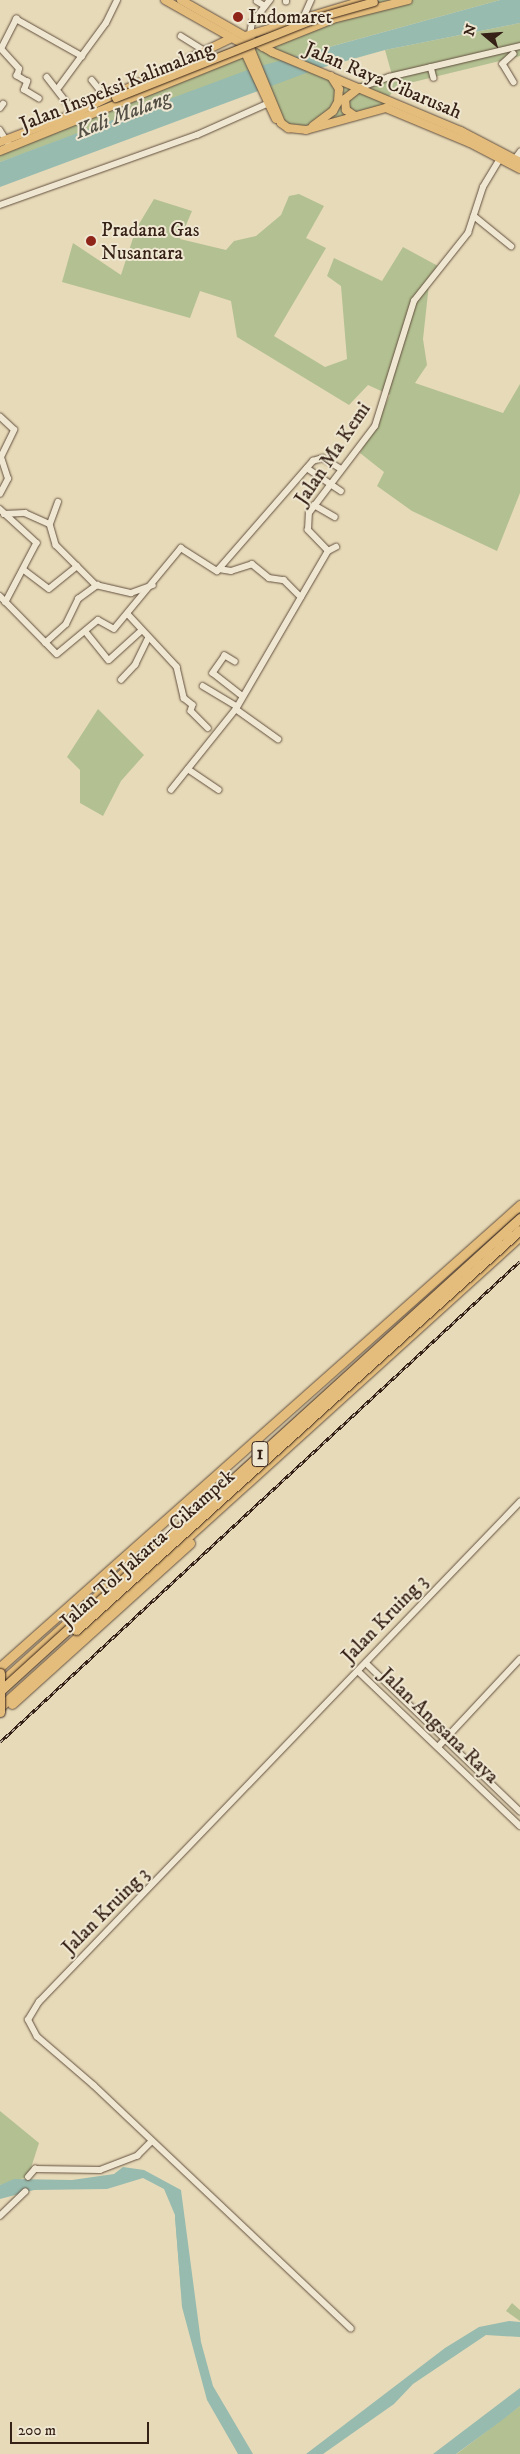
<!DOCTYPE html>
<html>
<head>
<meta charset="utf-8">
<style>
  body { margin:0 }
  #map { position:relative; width:520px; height:2454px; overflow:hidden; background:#e7dab8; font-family:"IM FELL DW Pica",serif }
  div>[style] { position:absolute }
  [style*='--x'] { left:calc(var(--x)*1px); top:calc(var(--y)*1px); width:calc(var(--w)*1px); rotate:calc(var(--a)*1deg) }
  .green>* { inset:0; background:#b3c091 }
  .water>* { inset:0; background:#97bbaf }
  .river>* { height:9px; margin:-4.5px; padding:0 4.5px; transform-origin:4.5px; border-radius:4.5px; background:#97bbaf }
  .roads { filter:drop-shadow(0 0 1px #624f3f) drop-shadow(0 0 1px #624f3f) }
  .minor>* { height:5.5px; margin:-2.75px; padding:0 2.75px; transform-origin:2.75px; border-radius:2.75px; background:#efe7d1 }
  .major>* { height:8px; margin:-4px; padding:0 4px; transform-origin:4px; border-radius:4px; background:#e4bd7c }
  .highway>* { height:9px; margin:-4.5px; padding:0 4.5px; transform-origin:4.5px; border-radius:4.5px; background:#e4bd7c }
  .rail>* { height:3px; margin-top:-1.5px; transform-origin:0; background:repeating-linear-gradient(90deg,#efe7d1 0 4px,#362117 0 8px); box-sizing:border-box; border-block:1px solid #362117 }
  .bridges { filter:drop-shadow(0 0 1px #362117) drop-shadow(0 0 1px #362117) }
  .major-bridge>* { height:8px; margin:-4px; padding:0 4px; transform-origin:4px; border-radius:4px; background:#e4bd7c }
  .highway-bridge>* { height:9px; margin:-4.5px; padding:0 4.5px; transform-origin:4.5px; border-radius:4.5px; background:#e4bd7c }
  .dots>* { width:14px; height:14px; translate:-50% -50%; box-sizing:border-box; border:2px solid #efe7d1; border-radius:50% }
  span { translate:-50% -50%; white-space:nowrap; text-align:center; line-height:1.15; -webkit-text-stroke:4px #efe7d1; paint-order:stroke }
  .shield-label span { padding:1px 4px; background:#efe7d1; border:1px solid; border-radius:4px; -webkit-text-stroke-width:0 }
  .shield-label { font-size:19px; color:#362117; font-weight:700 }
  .poi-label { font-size:20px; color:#362117 }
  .left { translate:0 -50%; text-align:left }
  .street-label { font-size:20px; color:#362117 }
  .water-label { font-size:21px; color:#534f45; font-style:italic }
  .north { position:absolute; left:460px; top:10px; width:50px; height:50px; -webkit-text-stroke:4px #efe7d1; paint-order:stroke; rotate:288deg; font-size:14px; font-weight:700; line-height:20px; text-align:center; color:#362117 }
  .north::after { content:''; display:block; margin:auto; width:18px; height:22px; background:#362117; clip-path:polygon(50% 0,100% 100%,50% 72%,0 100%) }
  .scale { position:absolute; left:10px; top:2422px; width:139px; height:22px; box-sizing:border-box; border:2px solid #362117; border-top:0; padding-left:6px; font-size:15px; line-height:18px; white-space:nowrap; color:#362117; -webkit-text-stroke:4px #efe7d1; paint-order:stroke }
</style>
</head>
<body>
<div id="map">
  <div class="green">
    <div style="clip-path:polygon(380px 0,500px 0,289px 58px,352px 85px,392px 75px,385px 50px,520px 23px,520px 56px,397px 86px,380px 108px,313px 128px,288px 128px,253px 69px,0 162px,0 151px,308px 28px,390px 4px,376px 2px)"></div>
    <div style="clip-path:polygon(299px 194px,324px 206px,306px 238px,326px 248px,274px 336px,325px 367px,347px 359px,341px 286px,327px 276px,334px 258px,382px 281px,403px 247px,438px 266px,430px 275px,423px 339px,427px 365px,415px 383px,503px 413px,520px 384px,520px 493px,497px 551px,412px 511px,377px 486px,384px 472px,360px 453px,390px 395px,368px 385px,349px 405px,237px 337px,231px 301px,200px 291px,190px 318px,62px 282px,73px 243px,121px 275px,136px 229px,154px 199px,192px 211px,180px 239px,226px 250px,234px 241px,256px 236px,281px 215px,289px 196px)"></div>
    <div style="clip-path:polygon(98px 709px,144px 755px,121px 781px,103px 816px,80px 803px,80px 770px,67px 757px)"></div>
    <div style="clip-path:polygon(0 2111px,39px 2143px,28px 2177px,0 2185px)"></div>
    <div style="clip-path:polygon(512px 2303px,520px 2310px,520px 2321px,506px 2311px)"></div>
    <div style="clip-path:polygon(520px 2406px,520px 2454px,456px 2454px,458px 2453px)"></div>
  </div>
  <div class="water">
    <div style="clip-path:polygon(500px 0,520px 0,520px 23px,385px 50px,317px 69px,0 187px,0 162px,21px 154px,253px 68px)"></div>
    <div style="clip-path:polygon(123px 2167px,144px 2170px,181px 2190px,201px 2342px,213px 2386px,253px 2454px,238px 2454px,207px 2400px,182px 2307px,175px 2215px,164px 2189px,143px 2178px,107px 2189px,34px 2190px,0 2199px,0 2185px,14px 2179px,72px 2180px,114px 2174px)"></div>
    <div style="clip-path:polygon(509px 2321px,520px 2322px,520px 2337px,486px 2335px,413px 2384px,394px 2404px,323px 2454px,306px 2454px,445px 2348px,479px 2327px)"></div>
    <div style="clip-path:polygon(520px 2388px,520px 2406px,501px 2421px,456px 2454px,433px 2454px)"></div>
  </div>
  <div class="river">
    <div style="--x:179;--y:2217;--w:71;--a:85.2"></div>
  </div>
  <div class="roads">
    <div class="minor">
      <div style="--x:257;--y:1;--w:9;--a:32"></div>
      <div style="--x:286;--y:2;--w:2;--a:-90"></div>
      <div style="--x:304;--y:16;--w:17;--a:-66"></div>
      <div style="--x:250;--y:34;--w:11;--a:-80"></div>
      <div style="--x:252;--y:23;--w:29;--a:-52"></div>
      <div style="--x:181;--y:36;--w:26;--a:32"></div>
      <div style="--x:514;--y:54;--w:15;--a:138"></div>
      <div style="--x:503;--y:64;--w:21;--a:59"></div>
      <div style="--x:431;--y:67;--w:11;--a:75"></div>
      <div style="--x:47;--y:77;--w:51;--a:52.2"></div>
      <div style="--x:92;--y:80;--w:22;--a:51"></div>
      <div style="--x:59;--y:87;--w:79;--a:-53.7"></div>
      <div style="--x:106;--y:23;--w:25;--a:-64"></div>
      <div style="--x:359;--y:88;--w:32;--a:-20"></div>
      <div style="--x:389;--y:77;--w:135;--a:-13.3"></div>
      <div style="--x:39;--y:99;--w:17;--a:-149"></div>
      <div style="--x:24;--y:90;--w:9;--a:-69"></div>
      <div style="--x:27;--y:82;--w:12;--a:-149"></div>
      <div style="--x:17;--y:76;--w:7;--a:-74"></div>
      <div style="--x:19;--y:69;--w:27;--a:-132"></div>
      <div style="--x:1;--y:49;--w:34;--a:-63"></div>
      <div style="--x:16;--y:19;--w:76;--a:29.3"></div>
      <div style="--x:0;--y:108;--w:5;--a:-53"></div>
      <div style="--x:0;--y:130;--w:15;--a:58"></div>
      <div style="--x:515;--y:159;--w:9;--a:-54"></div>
      <div style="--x:0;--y:205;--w:209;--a:-19.6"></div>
      <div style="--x:197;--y:135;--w:77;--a:-23.9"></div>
      <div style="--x:474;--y:216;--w:48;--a:39"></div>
      <div style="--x:307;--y:468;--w:41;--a:34.1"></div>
      <div style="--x:0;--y:494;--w:17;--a:-62"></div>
      <div style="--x:8;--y:479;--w:23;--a:-108"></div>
      <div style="--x:1;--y:457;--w:30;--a:-64"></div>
      <div style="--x:14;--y:430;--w:19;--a:-137"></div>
      <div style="--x:314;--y:505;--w:24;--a:30"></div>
      <div style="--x:0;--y:509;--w:50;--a:42.6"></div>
      <div style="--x:37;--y:543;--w:67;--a:117.7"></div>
      <div style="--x:4;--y:514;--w:21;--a:-3"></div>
      <div style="--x:25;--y:513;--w:27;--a:24"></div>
      <div style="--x:50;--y:524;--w:23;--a:-70"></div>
      <div style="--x:50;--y:524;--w:22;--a:74"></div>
      <div style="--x:56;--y:545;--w:57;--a:45"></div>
      <div style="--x:96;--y:585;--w:36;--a:13"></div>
      <div style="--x:131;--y:593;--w:23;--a:-20"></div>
      <div style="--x:328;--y:551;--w:29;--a:-134"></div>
      <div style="--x:308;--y:530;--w:17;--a:-87"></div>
      <div style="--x:309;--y:513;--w:109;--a:-52.8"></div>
      <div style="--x:375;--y:426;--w:131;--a:-72.7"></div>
      <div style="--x:414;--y:301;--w:87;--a:-51.5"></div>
      <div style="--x:468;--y:233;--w:48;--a:-71.9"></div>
      <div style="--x:483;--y:187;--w:35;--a:-59"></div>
      <div style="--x:219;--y:569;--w:12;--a:9"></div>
      <div style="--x:231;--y:571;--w:22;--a:-18"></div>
      <div style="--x:252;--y:564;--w:22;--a:39"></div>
      <div style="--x:269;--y:578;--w:15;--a:8"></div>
      <div style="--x:284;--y:580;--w:24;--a:45"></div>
      <div style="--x:24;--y:570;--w:31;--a:37"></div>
      <div style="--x:49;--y:589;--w:36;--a:-39"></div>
      <div style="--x:0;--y:596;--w:81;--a:45.5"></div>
      <div style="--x:57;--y:654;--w:53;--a:-39.7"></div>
      <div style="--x:98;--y:620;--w:18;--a:29"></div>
      <div style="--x:114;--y:629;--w:105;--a:-50.4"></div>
      <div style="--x:181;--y:548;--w:43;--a:32.6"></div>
      <div style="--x:217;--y:571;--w:146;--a:-48.9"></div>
      <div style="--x:313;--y:461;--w:10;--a:-17"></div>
      <div style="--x:323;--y:458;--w:21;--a:31"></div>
      <div style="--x:128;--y:614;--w:72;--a:47.2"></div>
      <div style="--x:177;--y:667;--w:32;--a:77"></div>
      <div style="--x:184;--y:698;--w:11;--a:38"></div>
      <div style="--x:193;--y:705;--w:6;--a:108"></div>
      <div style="--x:191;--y:711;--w:24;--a:45"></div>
      <div style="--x:86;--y:632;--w:36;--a:51"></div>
      <div style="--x:109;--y:660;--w:43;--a:-42.2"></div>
      <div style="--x:45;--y:643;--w:28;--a:-42"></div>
      <div style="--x:66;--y:624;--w:28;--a:-64"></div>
      <div style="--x:78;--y:599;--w:24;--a:-36"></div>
      <div style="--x:235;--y:662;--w:12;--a:-149"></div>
      <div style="--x:225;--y:656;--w:21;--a:125"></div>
      <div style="--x:213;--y:673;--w:36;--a:38"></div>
      <div style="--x:121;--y:680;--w:21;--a:-47"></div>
      <div style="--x:135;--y:665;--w:30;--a:-64"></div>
      <div style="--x:203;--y:686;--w:37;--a:31"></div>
      <div style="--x:236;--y:709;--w:52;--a:35.5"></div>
      <div style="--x:188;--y:769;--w:37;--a:34"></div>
      <div style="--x:171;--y:790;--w:104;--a:-51.3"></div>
      <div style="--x:236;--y:709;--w:183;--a:-59.8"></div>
      <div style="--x:328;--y:551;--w:9;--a:-27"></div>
      <div style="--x:366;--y:1663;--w:214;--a:43.9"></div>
      <div style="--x:358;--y:1671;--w:224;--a:43.7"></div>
      <div style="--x:438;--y:1747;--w:120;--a:-47"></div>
      <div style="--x:28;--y:2177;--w:11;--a:-49"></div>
      <div style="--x:35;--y:2169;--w:65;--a:0.9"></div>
      <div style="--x:100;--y:2170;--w:40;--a:-21"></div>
      <div style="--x:137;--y:2156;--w:21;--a:-45"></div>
      <div style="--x:0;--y:2216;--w:35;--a:-44"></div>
      <div style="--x:351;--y:2329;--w:354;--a:-136.6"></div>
      <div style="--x:94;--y:2086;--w:75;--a:-139.3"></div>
      <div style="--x:37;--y:2037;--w:19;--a:-118"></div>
      <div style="--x:28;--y:2020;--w:21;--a:-59"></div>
      <div style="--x:39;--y:2002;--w:694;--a:-46.11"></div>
    </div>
    <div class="major">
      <div style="--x:165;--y:0;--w:98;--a:29.5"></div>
      <div style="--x:250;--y:48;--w:81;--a:67.5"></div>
      <div style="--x:281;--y:123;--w:9;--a:36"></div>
      <div style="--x:288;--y:128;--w:18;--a:6"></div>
      <div style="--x:306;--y:130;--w:83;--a:-15.4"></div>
      <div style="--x:386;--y:108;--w:91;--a:22.6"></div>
      <div style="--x:470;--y:143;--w:56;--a:27.5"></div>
      <div style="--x:181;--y:0;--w:105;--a:29.7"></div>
      <div style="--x:272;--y:52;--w:205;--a:22.7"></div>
      <div style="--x:461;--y:131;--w:67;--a:27.7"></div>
      <div style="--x:245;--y:36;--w:125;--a:-16.7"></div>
      <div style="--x:263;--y:47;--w:79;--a:-21.7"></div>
      <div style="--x:336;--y:18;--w:74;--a:-14"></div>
      <div style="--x:243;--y:48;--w:78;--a:65.1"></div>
      <div style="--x:355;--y:116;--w:11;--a:-146"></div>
      <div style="--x:346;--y:110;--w:11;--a:-95"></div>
      <div style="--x:345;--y:99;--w:18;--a:-38"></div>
      <div style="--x:313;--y:126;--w:25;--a:-37"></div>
      <div style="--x:333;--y:111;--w:10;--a:-61"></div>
      <div style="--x:338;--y:102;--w:13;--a:-86"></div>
      <div style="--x:339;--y:89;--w:15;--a:-122"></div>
      <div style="--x:0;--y:142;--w:81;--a:-20.9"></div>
      <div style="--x:76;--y:113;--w:173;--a:-25.7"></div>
      <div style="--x:0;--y:151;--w:265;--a:-21.9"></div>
    </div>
    <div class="highway">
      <div style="--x:0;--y:1667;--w:696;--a:-41.62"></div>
      <div style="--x:0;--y:1683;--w:207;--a:-41.9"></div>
      <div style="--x:12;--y:1704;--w:240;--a:-42.1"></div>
      <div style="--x:0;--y:1707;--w:702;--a:-42.17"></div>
    </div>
  </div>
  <div class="rail">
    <div style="--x:0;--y:1742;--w:708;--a:-42.77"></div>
  </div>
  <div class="bridges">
    <div class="major-bridge">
      <div style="--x:116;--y:98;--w:217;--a:-21.6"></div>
      <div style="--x:318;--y:18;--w:58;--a:-15.9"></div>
    </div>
    <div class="highway-bridge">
      <div style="--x:76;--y:1630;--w:598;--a:-42.02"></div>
      <div style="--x:0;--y:1673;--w:39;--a:90"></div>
      <div style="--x:0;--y:1691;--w:703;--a:-42.29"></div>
    </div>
  </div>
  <div class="dots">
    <div style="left:238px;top:17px;background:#8f2418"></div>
    <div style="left:91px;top:241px;background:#8f2418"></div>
  </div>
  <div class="shield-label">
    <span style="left:260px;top:1454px">1</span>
  </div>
  <div class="poi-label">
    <span class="left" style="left:248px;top:17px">Indomaret</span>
    <span class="left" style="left:101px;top:242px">Pradana Gas<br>Nusantara</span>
  </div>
  <div class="street-label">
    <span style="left:383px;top:81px;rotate:23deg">Jalan Raya Cibarusah</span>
    <span style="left:117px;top:87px;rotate:-22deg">Jalan Inspeksi Kalimalang</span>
    <span style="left:333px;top:454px;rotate:-56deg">Jalan Ma Kemi</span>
    <span style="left:148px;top:1549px;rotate:-42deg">Jalan Tol Jakarta–Cikampek</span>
    <span style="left:385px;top:1619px;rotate:-46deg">Jalan Kruing 3</span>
    <span style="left:439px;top:1726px;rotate:44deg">Jalan Angsana Raya</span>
    <span style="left:106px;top:1911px;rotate:-45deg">Jalan Kruing 3</span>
  </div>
  <div class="water-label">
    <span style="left:123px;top:115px;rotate:-21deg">Kali Malang</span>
  </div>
  <div class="north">N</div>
  <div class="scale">200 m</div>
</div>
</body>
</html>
